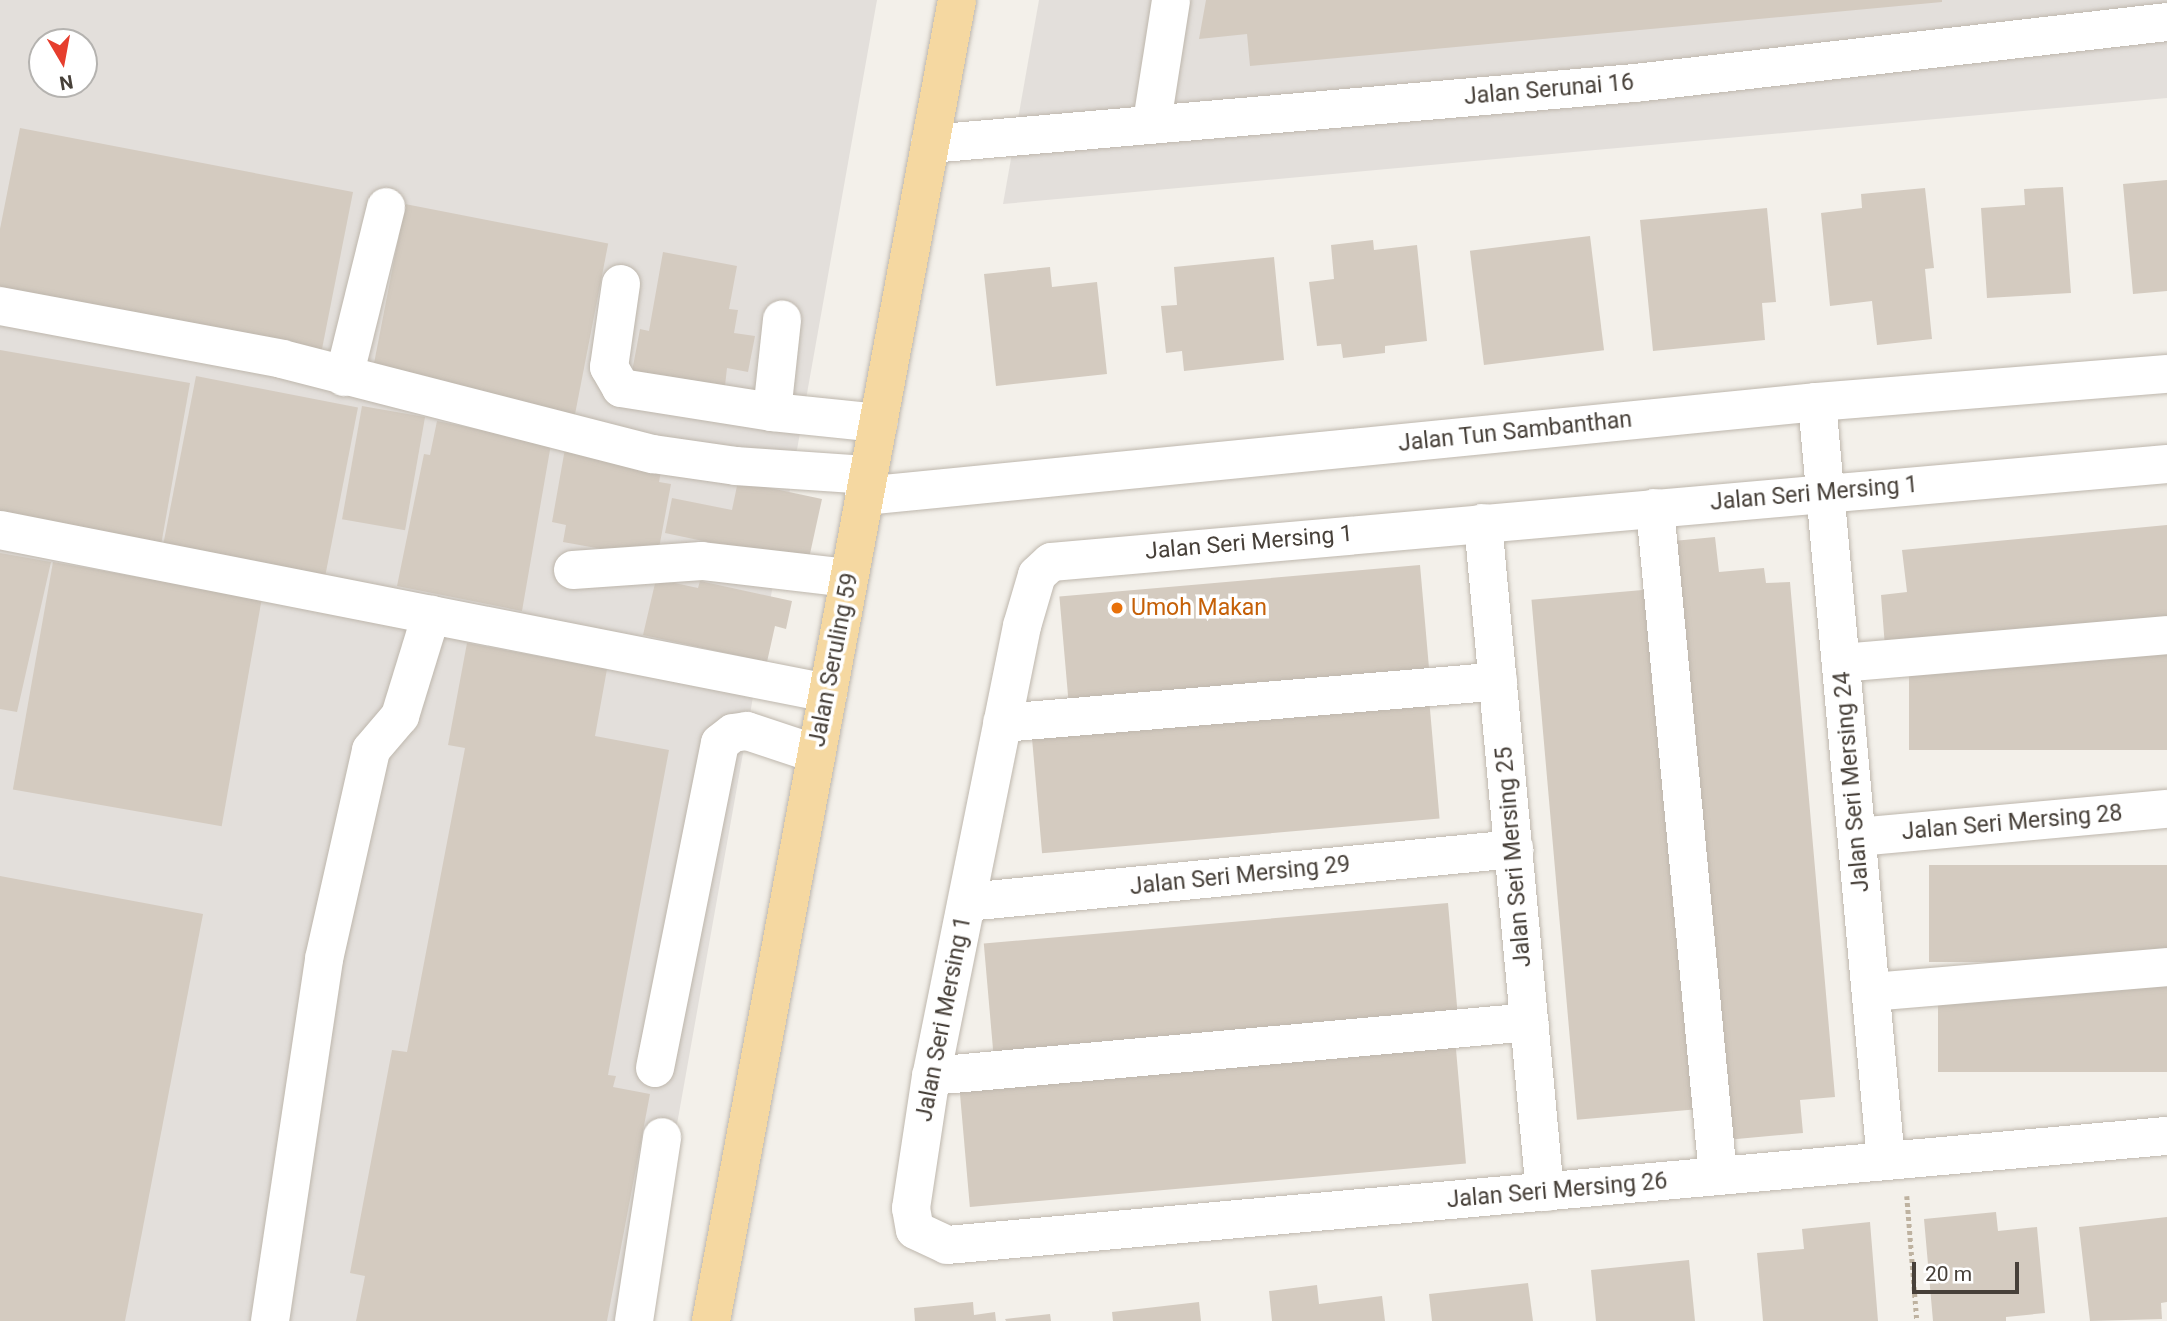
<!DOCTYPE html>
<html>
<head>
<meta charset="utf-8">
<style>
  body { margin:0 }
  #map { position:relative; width:2167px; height:1321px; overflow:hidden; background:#f3f0ea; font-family:Roboto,sans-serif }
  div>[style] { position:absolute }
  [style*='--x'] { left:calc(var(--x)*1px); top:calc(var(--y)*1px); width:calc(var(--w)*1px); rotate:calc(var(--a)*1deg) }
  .industrial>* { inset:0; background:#e3dfdb }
  .building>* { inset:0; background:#d4cbc0; transform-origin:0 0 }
  .path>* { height:4.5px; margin-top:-2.25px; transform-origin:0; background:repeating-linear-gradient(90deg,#beb2a0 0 3.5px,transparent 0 7px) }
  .roads { filter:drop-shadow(0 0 2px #beb7ad) drop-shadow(0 0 2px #beb7ad) }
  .minor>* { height:38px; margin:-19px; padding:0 19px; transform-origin:19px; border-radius:19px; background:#fff }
  .major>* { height:38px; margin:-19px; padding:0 19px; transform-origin:19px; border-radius:19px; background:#f5d8a1 }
  .dots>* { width:19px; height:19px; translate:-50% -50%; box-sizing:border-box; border:4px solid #fff; border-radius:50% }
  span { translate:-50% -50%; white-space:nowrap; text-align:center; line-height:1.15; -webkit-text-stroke:7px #fff; paint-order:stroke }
  .street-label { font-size:23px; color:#474039 }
  .food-label { font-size:23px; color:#c56008 }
  .left { translate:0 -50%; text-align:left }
  .north { position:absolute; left:28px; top:28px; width:70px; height:70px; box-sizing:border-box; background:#fff; border:2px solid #b5b3b0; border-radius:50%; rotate:170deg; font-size:19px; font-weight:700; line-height:28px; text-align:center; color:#474039 }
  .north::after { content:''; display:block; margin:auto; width:24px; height:32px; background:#e63e2e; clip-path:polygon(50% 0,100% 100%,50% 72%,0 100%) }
  .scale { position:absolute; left:1912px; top:1262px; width:107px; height:32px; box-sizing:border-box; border:4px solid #474039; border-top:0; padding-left:9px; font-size:21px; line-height:24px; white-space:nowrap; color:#474039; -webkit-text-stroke:5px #fff; paint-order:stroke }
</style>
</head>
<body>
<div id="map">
  <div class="industrial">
    <div style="clip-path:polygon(evenodd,0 0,877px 0,642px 1321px,0 1321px,0 0,42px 42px,84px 42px,84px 84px,42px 84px,42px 42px)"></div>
    <div style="clip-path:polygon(1039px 0,2167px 0,2167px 98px,1003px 204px)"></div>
  </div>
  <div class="building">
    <div style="clip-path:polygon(1206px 0,1942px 0,1942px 2px,1250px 66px,1247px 34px,1199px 39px)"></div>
    <div style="clip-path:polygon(20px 128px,353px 192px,321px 354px,0 293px,0 229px)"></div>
    <div style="clip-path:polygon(2167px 180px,2167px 291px,2133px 294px,2123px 184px)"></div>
    <div style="clip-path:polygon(2063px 187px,2071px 293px,1987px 298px,1981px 208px,2025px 205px,2024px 189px)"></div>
    <div style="clip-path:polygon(1925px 188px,1934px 268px,1925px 269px,1932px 339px,1877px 345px,1872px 301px,1830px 306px,1821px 213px,1862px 208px,1861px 194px)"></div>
    <div style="left:405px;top:204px;width:207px;height:176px;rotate:11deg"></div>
    <div style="clip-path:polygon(1767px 208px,1776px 302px,1762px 303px,1765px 340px,1653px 351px,1640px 220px)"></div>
    <div style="left:1590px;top:236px;width:115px;height:121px;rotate:83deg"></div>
    <div style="clip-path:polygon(1373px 240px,1374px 250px,1417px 245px,1427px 341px,1385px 346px,1385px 353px,1343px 358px,1341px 344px,1317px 346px,1309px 282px,1334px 279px,1331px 245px)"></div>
    <div style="clip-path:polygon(663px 252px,737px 266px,729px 309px,738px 310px,734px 333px,755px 336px,748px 372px,727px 368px,725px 386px,662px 375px,660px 382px,631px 377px,640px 329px,649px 331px)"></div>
    <div style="clip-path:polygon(1274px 257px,1284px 360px,1184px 371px,1182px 351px,1166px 353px,1161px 306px,1177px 305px,1174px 267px)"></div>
    <div style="clip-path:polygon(1050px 267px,1052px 287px,1097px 282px,1107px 374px,996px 386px,984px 274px)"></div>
    <div style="clip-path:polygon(0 350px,190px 383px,161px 545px,0 516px)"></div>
    <div style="left:196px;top:376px;width:165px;height:174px;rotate:11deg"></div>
    <div style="left:362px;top:406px;width:64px;height:115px;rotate:10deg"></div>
    <div style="clip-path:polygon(437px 421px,551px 444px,522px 611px,397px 586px,424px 454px,430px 455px)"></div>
    <div style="clip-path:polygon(566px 443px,663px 460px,659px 482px,671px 484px,657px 559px,563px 542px,566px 525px,552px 522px)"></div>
    <div style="clip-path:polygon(738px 481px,822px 499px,808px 563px,665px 533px,672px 498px,732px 510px)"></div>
    <div style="clip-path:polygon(2167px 525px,2167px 620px,1885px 647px,1881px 595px,1907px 592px,1902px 550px)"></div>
    <div style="clip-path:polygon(1715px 537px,1719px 572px,1764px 568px,1766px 583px,1790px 582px,1835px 1097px,1800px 1100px,1803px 1133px,1715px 1141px,1663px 542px)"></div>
    <div style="clip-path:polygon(0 553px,51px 562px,17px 712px,0 709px)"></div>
    <div style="left:53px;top:562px;width:212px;height:231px;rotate:10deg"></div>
    <div style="left:1420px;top:565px;width:109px;height:362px;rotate:85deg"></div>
    <div style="clip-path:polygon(656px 579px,698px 588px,700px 581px,792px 601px,786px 629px,775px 626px,767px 662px,643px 635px)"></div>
    <div style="left:1654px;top:589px;width:522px;height:123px;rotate:85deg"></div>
    <div style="clip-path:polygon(467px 643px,607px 669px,595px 736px,669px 750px,608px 1075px,616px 1076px,613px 1087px,650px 1094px,607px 1321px,356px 1321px,365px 1276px,350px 1273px,392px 1050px,407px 1052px,465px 748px,448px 745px)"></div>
    <div style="left:2167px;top:650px;width:100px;height:258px;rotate:90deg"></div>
    <div style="left:1429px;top:698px;width:121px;height:399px;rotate:85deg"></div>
    <div style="left:2167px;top:865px;width:97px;height:238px;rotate:90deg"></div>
    <div style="clip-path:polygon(0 876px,203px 914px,125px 1321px,0 1321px)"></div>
    <div style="left:1448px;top:903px;width:122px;height:466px;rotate:85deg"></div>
    <div style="left:2167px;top:974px;width:98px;height:229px;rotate:90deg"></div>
    <div style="left:1455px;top:1038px;width:126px;height:498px;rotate:85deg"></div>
    <div style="clip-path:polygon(1996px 1212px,1998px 1231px,2037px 1227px,2045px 1313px,2006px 1317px,2006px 1321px,1933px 1321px,1924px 1219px)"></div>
    <div style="clip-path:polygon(2167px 1217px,2167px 1302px,2161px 1303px,2162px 1319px,2090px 1321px,2079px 1227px)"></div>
    <div style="clip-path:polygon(1870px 1222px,1878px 1321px,1763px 1321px,1757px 1253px,1804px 1249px,1802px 1229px)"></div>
    <div style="clip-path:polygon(1689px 1260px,1695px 1321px,1596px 1321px,1591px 1270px)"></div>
    <div style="clip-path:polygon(1528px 1283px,1533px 1321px,1432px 1321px,1429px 1294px)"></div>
    <div style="clip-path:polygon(1317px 1285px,1319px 1304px,1382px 1296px,1385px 1321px,1272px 1321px,1269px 1291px)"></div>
    <div style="clip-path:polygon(973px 1302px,974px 1315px,995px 1312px,996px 1321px,915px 1321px,914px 1308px)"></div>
    <div style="clip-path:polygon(1199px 1302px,1201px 1321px,1113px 1321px,1112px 1312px)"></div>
    <div style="clip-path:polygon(1050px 1314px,1051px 1321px,1006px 1321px,1005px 1319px)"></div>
  </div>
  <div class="path">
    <div style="--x:1907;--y:1196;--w:125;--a:85.4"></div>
  </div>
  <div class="roads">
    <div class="minor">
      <div style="--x:1152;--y:122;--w:123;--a:-81.1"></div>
      <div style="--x:930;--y:144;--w:708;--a:-4.95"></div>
      <div style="--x:1635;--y:83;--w:535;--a:-6.54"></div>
      <div style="--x:621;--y:284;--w:84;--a:98.2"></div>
      <div style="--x:609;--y:367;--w:24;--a:60"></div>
      <div style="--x:621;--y:388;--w:153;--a:9"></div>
      <div style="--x:772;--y:412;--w:107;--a:5.9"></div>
      <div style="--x:0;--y:306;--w:287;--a:10.6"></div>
      <div style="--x:282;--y:359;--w:383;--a:14.4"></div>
      <div style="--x:653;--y:454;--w:84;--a:8.2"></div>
      <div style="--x:736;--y:466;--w:133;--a:3.9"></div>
      <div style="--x:344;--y:377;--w:175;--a:-76.1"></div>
      <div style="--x:1817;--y:402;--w:762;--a:84.81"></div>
      <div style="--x:772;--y:412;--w:93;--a:-83.8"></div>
      <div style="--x:2167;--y:464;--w:1120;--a:174.98"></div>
      <div style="--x:1051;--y:562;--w:19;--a:137"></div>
      <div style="--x:1037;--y:575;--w:53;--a:106.4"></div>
      <div style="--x:1022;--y:626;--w:459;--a:101.4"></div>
      <div style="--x:931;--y:1076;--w:134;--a:98.6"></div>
      <div style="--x:911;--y:1208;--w:22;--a:80"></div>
      <div style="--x:915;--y:1230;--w:35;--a:25"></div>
      <div style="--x:947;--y:1245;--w:1225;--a:-5.11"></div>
      <div style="--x:864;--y:496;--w:958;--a:-5.63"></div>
      <div style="--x:1817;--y:402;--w:351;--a:-4.6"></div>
      <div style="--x:1655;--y:508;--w:671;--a:84.61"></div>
      <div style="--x:1483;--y:523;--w:672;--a:84.71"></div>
      <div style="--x:0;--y:530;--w:844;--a:11.14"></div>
      <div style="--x:573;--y:570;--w:129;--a:-4"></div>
      <div style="--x:702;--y:561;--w:148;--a:6.6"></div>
      <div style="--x:1841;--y:663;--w:327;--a:-4.9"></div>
      <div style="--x:1002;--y:723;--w:498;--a:-4.8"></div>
      <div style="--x:1857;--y:837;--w:311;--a:-5.2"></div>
      <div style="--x:967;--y:902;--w:550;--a:-5.53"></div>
      <div style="--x:1871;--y:992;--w:297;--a:-4.8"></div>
      <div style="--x:655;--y:1068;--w:331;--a:-78.7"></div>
      <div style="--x:720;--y:743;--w:16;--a:-38"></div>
      <div style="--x:733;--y:733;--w:14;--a:-8"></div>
      <div style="--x:747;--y:731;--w:73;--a:18.4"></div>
      <div style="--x:931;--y:1076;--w:601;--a:-5.15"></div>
      <div style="--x:270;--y:1321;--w:366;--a:-81.5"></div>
      <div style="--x:324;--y:959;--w:214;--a:-77.3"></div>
      <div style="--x:371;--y:750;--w:45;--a:-49.5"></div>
      <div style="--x:400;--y:716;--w:106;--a:-72.9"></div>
      <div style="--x:634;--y:1321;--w:186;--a:-81.3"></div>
    </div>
    <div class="major">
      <div style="--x:711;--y:1321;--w:1344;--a:-79.45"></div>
    </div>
  </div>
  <div class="dots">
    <div style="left:1117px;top:608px;background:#e8710a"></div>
  </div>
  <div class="street-label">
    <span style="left:1549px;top:90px;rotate:-5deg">Jalan Serunai 16</span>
    <span style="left:1515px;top:432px;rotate:-6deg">Jalan Tun Sambanthan</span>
    <span style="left:1814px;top:494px;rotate:-5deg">Jalan Seri Mersing 1</span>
    <span style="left:1249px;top:543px;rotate:-5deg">Jalan Seri Mersing 1</span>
    <span style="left:834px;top:660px;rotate:-79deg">Jalan Seruling 59</span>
    <span style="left:1852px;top:782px;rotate:-95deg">Jalan Seri Mersing 24</span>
    <span style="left:2012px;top:823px;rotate:-5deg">Jalan Seri Mersing 28</span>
    <span style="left:1514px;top:857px;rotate:-95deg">Jalan Seri Mersing 25</span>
    <span style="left:1240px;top:876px;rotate:-6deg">Jalan Seri Mersing 29</span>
    <span style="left:944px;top:1019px;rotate:-79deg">Jalan Seri Mersing 1</span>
    <span style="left:1557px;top:1191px;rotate:-5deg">Jalan Seri Mersing 26</span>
  </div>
  <div class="food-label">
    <span class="left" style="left:1131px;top:608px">Umoh Makan</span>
  </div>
  <div class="north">N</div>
  <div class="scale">20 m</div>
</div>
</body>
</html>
